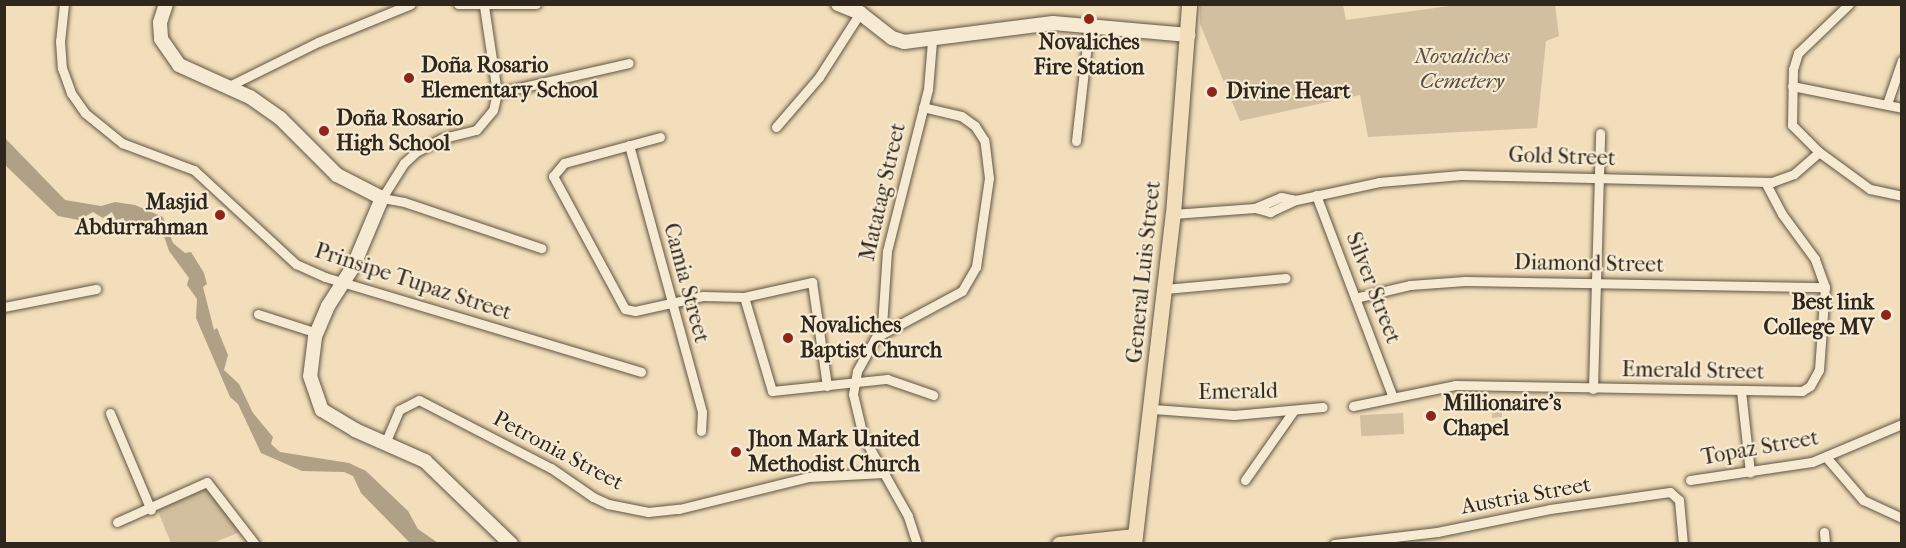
<!DOCTYPE html>
<html>
<head>
<meta charset="utf-8">
<style>
  body { margin:0 }
  #map { position:relative; width:1906px; height:548px; overflow:hidden; background:#f2deba; font-family:"IM FELL French Canon",serif }
  div>[style] { position:absolute }
  [style*='--x'] { left:calc(var(--x)*1px); top:calc(var(--y)*1px); width:calc(var(--w)*1px); rotate:calc(var(--a)*1deg) }
  .green>* { inset:0; background:#d1bf9f; transform-origin:0 0 }
  .water>* { inset:0; background:#b0a085 }
  .roads { filter:drop-shadow(0 0 2px #605544) drop-shadow(0 0 2px #605544) }
  .street>* { height:9px; margin:-4.5px; padding:0 4.5px; transform-origin:4.5px; border-radius:4.5px; background:#f7ead2 }
  .secondary>* { height:14px; margin:-7px; padding:0 7px; transform-origin:7px; border-radius:7px; background:#f7ead2 }
  .primary>* { height:15px; margin:-7.5px; padding:0 7.5px; transform-origin:7.5px; border-radius:7.5px; background:#f2deba }
  .dots>* { width:16px; height:16px; translate:-50% -50%; box-sizing:border-box; border:3px solid #f7ead2; border-radius:50% }
  span { translate:-50% -50%; white-space:nowrap; text-align:center; line-height:1.15; -webkit-text-stroke:4.5px #f7ead2; paint-order:stroke }
  .poi-label { font-size:22px; color:#2f271d; font-weight:700 }
  .left { translate:0 -50%; text-align:left }
  .right { translate:-100% -50%; text-align:right }
  .park-label { font-size:22px; color:#584d3e; font-style:italic }
  .street-label { font-size:22px; color:#2f271d }
  .frame { position:absolute; inset:0; border:6px solid #2f271d; pointer-events:none }
</style>
</head>
<body>
<div id="map">
  <div class="green">
    <div style="clip-path:polygon(1555px 4px,1559px 36px,1546px 41px,1537px 128px,1368px 137px,1360px 95px,1240px 121px,1200px 24px,1200px 5px,1343px 5px,1346px 20px,1457px 5px)"></div>
    <div style="clip-path:polygon(1493px 399px,1502px 399px,1502px 417px,1492px 418px)"></div>
    <div style="left:1403px;top:413px;width:21px;height:43px;rotate:87deg"></div>
    <div style="clip-path:polygon(206px 483px,240px 532px,213px 543px,171px 543px,157px 509px)"></div>
  </div>
  <div class="water">
    <div style="clip-path:polygon(5px 138px,65px 200px,101px 206px,115px 202px,135px 205px,163px 217px,173px 243px,185px 253px,191px 252px,204px 273px,207px 284px,203px 287px,214px 330px,217px 328px,228px 355px,224px 370px,239px 384px,253px 413px,273px 437px,271px 444px,280px 452px,349px 463px,366px 471px,408px 511px,418px 529px,438px 543px,410px 543px,361px 493px,353px 476px,344px 472px,302px 471px,261px 453px,238px 404px,230px 397px,196px 318px,197px 299px,187px 285px,189px 278px,169px 251px,162px 230px,143px 224px,135px 230px,124px 224px,124px 218px,116px 220px,112px 212px,103px 218px,93px 212px,79px 220px,58px 216px,5px 165px)"></div>
  </div>
  <div class="roads">
    <div class="street">
      <div style="--x:64;--y:4;--w:37;--a:96"></div>
      <div style="--x:60;--y:41;--w:27;--a:86"></div>
      <div style="--x:62;--y:68;--w:27;--a:70"></div>
      <div style="--x:71;--y:93;--w:24;--a:55"></div>
      <div style="--x:85;--y:113;--w:48;--a:39"></div>
      <div style="--x:122;--y:143;--w:77;--a:20.6"></div>
      <div style="--x:194;--y:170;--w:139;--a:42.7"></div>
      <div style="--x:296;--y:264;--w:32;--a:24"></div>
      <div style="--x:325;--y:277;--w:330;--a:16.7"></div>
      <div style="--x:458;--y:4;--w:78;--a:0"></div>
      <div style="--x:1849;--y:4;--w:71;--a:136.1"></div>
      <div style="--x:1798;--y:53;--w:17;--a:107"></div>
      <div style="--x:1793;--y:69;--w:56;--a:91"></div>
      <div style="--x:1792;--y:125;--w:38;--a:45"></div>
      <div style="--x:1819;--y:152;--w:63;--a:36"></div>
      <div style="--x:1870;--y:189;--w:33;--a:12"></div>
      <div style="--x:484;--y:6;--w:88;--a:81.5"></div>
      <div style="--x:497;--y:93;--w:17;--a:103"></div>
      <div style="--x:493;--y:110;--w:26;--a:130"></div>
      <div style="--x:476;--y:130;--w:36;--a:166"></div>
      <div style="--x:441;--y:139;--w:28;--a:153"></div>
      <div style="--x:416;--y:152;--w:16;--a:137"></div>
      <div style="--x:404;--y:163;--w:41;--a:122.2"></div>
      <div style="--x:382;--y:198;--w:22;--a:10"></div>
      <div style="--x:404;--y:202;--w:145;--a:18.6"></div>
      <div style="--x:231;--y:85;--w:97;--a:-26.3"></div>
      <div style="--x:318;--y:42;--w:100;--a:-22.2"></div>
      <div style="--x:1792;--y:86;--w:112;--a:11.3"></div>
      <div style="--x:497;--y:93;--w:135;--a:-12.8"></div>
      <div style="--x:1887;--y:104;--w:46;--a:-71.2"></div>
      <div style="--x:776;--y:127;--w:66;--a:-49.3"></div>
      <div style="--x:819;--y:77;--w:76;--a:-57.4"></div>
      <div style="--x:660;--y:137;--w:99;--a:164.8"></div>
      <div style="--x:564;--y:163;--w:17;--a:130"></div>
      <div style="--x:553;--y:176;--w:151;--a:61.6"></div>
      <div style="--x:625;--y:309;--w:10;--a:11"></div>
      <div style="--x:635;--y:311;--w:70;--a:-12.4"></div>
      <div style="--x:703;--y:296;--w:41;--a:1.4"></div>
      <div style="--x:744;--y:297;--w:70;--a:-12.4"></div>
      <div style="--x:812;--y:282;--w:105;--a:81.8"></div>
      <div style="--x:1076;--y:141;--w:115;--a:-83.5"></div>
      <div style="--x:629;--y:145;--w:277;--a:74.7"></div>
      <div style="--x:702;--y:412;--w:19;--a:93"></div>
      <div style="--x:1316;--y:195;--w:214;--a:69.2"></div>
      <div style="--x:1255;--y:208;--w:28;--a:-23"></div>
      <div style="--x:1281;--y:197;--w:15;--a:11"></div>
      <div style="--x:1173;--y:214;--w:82;--a:-4.2"></div>
      <div style="--x:1255;--y:208;--w:16;--a:15"></div>
      <div style="--x:1270;--y:212;--w:29;--a:-25"></div>
      <div style="--x:1296;--y:200;--w:85;--a:-12.2"></div>
      <div style="--x:1379;--y:182;--w:82;--a:-4.9"></div>
      <div style="--x:1461;--y:175;--w:311;--a:1.3"></div>
      <div style="--x:1772;--y:182;--w:23;--a:-20"></div>
      <div style="--x:1794;--y:174;--w:33;--a:-41"></div>
      <div style="--x:1165;--y:289;--w:121;--a:-5.2"></div>
      <div style="--x:744;--y:297;--w:98;--a:73.4"></div>
      <div style="--x:772;--y:391;--w:116;--a:-6"></div>
      <div style="--x:887;--y:379;--w:49;--a:19.2"></div>
      <div style="--x:1355;--y:298;--w:57;--a:-13.3"></div>
      <div style="--x:1410;--y:285;--w:55;--a:-4.2"></div>
      <div style="--x:1465;--y:281;--w:360;--a:1"></div>
      <div style="--x:4;--y:307;--w:94;--a:-11.1"></div>
      <div style="--x:258;--y:314;--w:62;--a:17.9"></div>
      <div style="--x:880;--y:335;--w:93;--a:-28.2"></div>
      <div style="--x:962;--y:291;--w:28;--a:-60"></div>
      <div style="--x:976;--y:267;--w:90;--a:-81.7"></div>
      <div style="--x:989;--y:178;--w:38;--a:-97"></div>
      <div style="--x:984;--y:140;--w:17;--a:-123"></div>
      <div style="--x:975;--y:126;--w:17;--a:-144"></div>
      <div style="--x:961;--y:116;--w:39;--a:-167"></div>
      <div style="--x:1593;--y:389;--w:256;--a:-88.4"></div>
      <div style="--x:1741;--y:391;--w:82;--a:83.7"></div>
      <div style="--x:1353;--y:406;--w:104;--a:-11.6"></div>
      <div style="--x:1455;--y:385;--w:347;--a:1"></div>
      <div style="--x:1802;--y:391;--w:9;--a:-32"></div>
      <div style="--x:1810;--y:386;--w:18;--a:-61"></div>
      <div style="--x:1819;--y:370;--w:83;--a:-85.9"></div>
      <div style="--x:1825;--y:287;--w:30;--a:-110"></div>
      <div style="--x:1815;--y:259;--w:56;--a:-126.3"></div>
      <div style="--x:1782;--y:214;--w:36;--a:-118"></div>
      <div style="--x:1153;--y:409;--w:81;--a:4.2"></div>
      <div style="--x:1234;--y:415;--w:89;--a:-5.1"></div>
      <div style="--x:110;--y:413;--w:105;--a:67.1"></div>
      <div style="--x:386;--y:441;--w:34;--a:-67"></div>
      <div style="--x:399;--y:410;--w:22;--a:-27"></div>
      <div style="--x:419;--y:400;--w:148;--a:27.3"></div>
      <div style="--x:551;--y:468;--w:51;--a:34.6"></div>
      <div style="--x:593;--y:497;--w:17;--a:25"></div>
      <div style="--x:608;--y:504;--w:41;--a:11.3"></div>
      <div style="--x:648;--y:512;--w:31;--a:-6"></div>
      <div style="--x:679;--y:509;--w:133;--a:-13.9"></div>
      <div style="--x:808;--y:477;--w:76;--a:-3"></div>
      <div style="--x:1826;--y:457;--w:57;--a:49.3"></div>
      <div style="--x:1863;--y:500;--w:43;--a:24.8"></div>
      <div style="--x:1245;--y:480;--w:85;--a:-55"></div>
      <div style="--x:1690;--y:480;--w:123;--a:-8.4"></div>
      <div style="--x:1812;--y:462;--w:98;--a:-22.9"></div>
      <div style="--x:117;--y:522;--w:98;--a:-24"></div>
      <div style="--x:207;--y:482;--w:78;--a:52.3"></div>
      <div style="--x:1824;--y:532;--w:12;--a:85"></div>
      <div style="--x:917;--y:544;--w:29;--a:-108"></div>
      <div style="--x:908;--y:516;--w:92;--a:-119.4"></div>
      <div style="--x:863;--y:436;--w:43;--a:-103.4"></div>
      <div style="--x:853;--y:394;--w:23;--a:-80"></div>
      <div style="--x:857;--y:371;--w:51;--a:-60.9"></div>
      <div style="--x:882;--y:326;--w:75;--a:-86.2"></div>
      <div style="--x:887;--y:251;--w:167;--a:-75.8"></div>
      <div style="--x:928;--y:89;--w:48;--a:-85.2"></div>
      <div style="--x:1334;--y:544;--w:104;--a:-6.6"></div>
      <div style="--x:1437;--y:532;--w:115;--a:-11.5"></div>
      <div style="--x:1550;--y:509;--w:121;--a:-8.1"></div>
      <div style="--x:1670;--y:492;--w:12;--a:42"></div>
      <div style="--x:1679;--y:500;--w:44;--a:84.8"></div>
    </div>
    <div class="secondary">
      <div style="--x:166;--y:4;--w:20;--a:108"></div>
      <div style="--x:160;--y:23;--w:16;--a:86"></div>
      <div style="--x:161;--y:39;--w:32;--a:55"></div>
      <div style="--x:179;--y:65;--w:78;--a:24.3"></div>
      <div style="--x:250;--y:97;--w:37;--a:35"></div>
      <div style="--x:280;--y:118;--w:81;--a:45"></div>
      <div style="--x:337;--y:175;--w:51;--a:27.1"></div>
      <div style="--x:382;--y:198;--w:75;--a:112.8"></div>
      <div style="--x:353;--y:267;--w:46;--a:122.7"></div>
      <div style="--x:328;--y:306;--w:34;--a:113"></div>
      <div style="--x:315;--y:337;--w:39;--a:97"></div>
      <div style="--x:310;--y:376;--w:36;--a:71"></div>
      <div style="--x:322;--y:410;--w:39;--a:31"></div>
      <div style="--x:355;--y:430;--w:77;--a:23.9"></div>
      <div style="--x:425;--y:461;--w:120;--a:44"></div>
      <div style="--x:838;--y:4;--w:24;--a:22"></div>
      <div style="--x:860;--y:13;--w:41;--a:38"></div>
      <div style="--x:892;--y:38;--w:13;--a:18"></div>
      <div style="--x:904;--y:42;--w:150;--a:-7.3"></div>
      <div style="--x:1053;--y:23;--w:136;--a:5.1"></div>
    </div>
    <div class="primary">
      <div style="--x:1059;--y:544;--w:76;--a:-6"></div>
      <div style="--x:1134;--y:544;--w:332;--a:-83.3"></div>
      <div style="--x:1173;--y:214;--w:211;--a:-85.6"></div>
    </div>
  </div>
  <div class="dots">
    <div style="left:1089px;top:19px;background:#8f2418"></div>
    <div style="left:409px;top:78px;background:#8f2418"></div>
    <div style="left:1212px;top:92px;background:#8f2418"></div>
    <div style="left:324px;top:131px;background:#8f2418"></div>
    <div style="left:220px;top:215px;background:#8f2418"></div>
    <div style="left:1886px;top:315px;background:#8f2418"></div>
    <div style="left:788px;top:338px;background:#8f2418"></div>
    <div style="left:1431px;top:416px;background:#8f2418"></div>
    <div style="left:736px;top:452px;background:#8f2418"></div>
  </div>
  <div class="poi-label">
    <span style="left:1089px;top:55px">Novaliches<br>Fire Station</span>
    <span class="left" style="left:421px;top:78px">Doña Rosario<br>Elementary School</span>
    <span class="left" style="left:1226px;top:92px">Divine Heart</span>
    <span class="left" style="left:336px;top:131px">Doña Rosario<br>High School</span>
    <span class="right" style="left:208px;top:215px">Masjid<br>Abdurrahman</span>
    <span class="right" style="left:1874px;top:315px">Best link<br>College MV</span>
    <span class="left" style="left:800px;top:338px">Novaliches<br>Baptist Church</span>
    <span class="left" style="left:1443px;top:416px">Millionaire's<br>Chapel</span>
    <span class="left" style="left:748px;top:452px">Jhon Mark United<br>Methodist Church</span>
  </div>
  <div class="park-label">
    <span style="left:1462px;top:69px">Novaliches<br>Cemetery</span>
  </div>
  <div class="street-label">
    <span style="left:1562px;top:157px;rotate:2deg">Gold Street</span>
    <span style="left:883px;top:192px;rotate:-77deg">Matatag Street</span>
    <span style="left:1589px;top:264px;rotate:1deg">Diamond Street</span>
    <span style="left:1144px;top:272px;rotate:-84deg">General Luis Street</span>
    <span style="left:413px;top:282px;rotate:18deg">Prinsipe Tupaz Street</span>
    <span style="left:686px;top:283px;rotate:75deg">Camia Street</span>
    <span style="left:1373px;top:288px;rotate:69deg">Silver Street</span>
    <span style="left:1693px;top:371px;rotate:1deg">Emerald Street</span>
    <span style="left:1238px;top:392px;rotate:-1deg">Emerald</span>
    <span style="left:1760px;top:448px;rotate:-10deg">Topaz Street</span>
    <span style="left:558px;top:451px;rotate:28deg">Petronia Street</span>
    <span style="left:1526px;top:496px;rotate:-10deg">Austria Street</span>
  </div>
  <div class="frame"></div>
</div>
</body>
</html>
